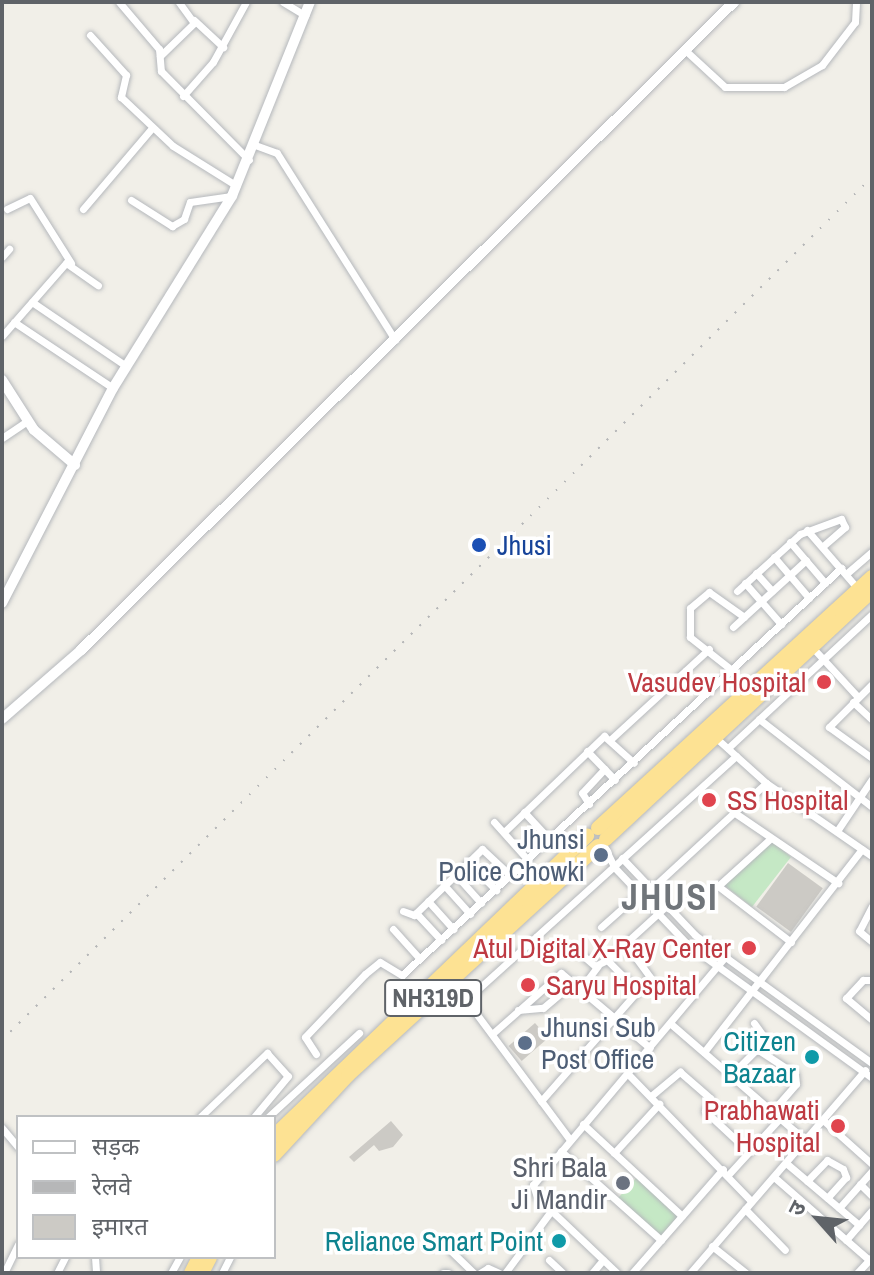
<!DOCTYPE html>
<html>
<head>
<meta charset="utf-8">
<style>
  body { margin:0 }
  #map { position:relative; width:874px; height:1275px; overflow:hidden; background:#f1efe8; font-family:"Archivo Narrow","Noto Sans Devanagari",sans-serif }
  div>[style] { position:absolute }
  [style*='--x'] { left:calc(var(--x)*1px); top:calc(var(--y)*1px); width:calc(var(--w)*1px); rotate:calc(var(--a)*1deg) }
  .green>* { inset:0; background:#c5e8c5; transform-origin:0 0 }
  .building>* { inset:0; background:#cccac5; transform-origin:0 0 }
  .roads { filter:drop-shadow(0 0 2px #b5b8bc) drop-shadow(0 0 2px #b5b8bc) }
  .street>* { height:7px; margin:-3.5px; padding:0 3.5px; transform-origin:3.5px; border-radius:3.5px; background:#fff }
  .secondary>* { height:10px; margin:-5px; padding:0 5px; transform-origin:5px; border-radius:5px; background:#fff }
  .highway>* { height:14px; margin:-7px; padding:0 7px; transform-origin:7px; border-radius:7px; background:#fde293 }
  .rail>* { height:2px; margin-top:-1px; transform-origin:0; background:repeating-linear-gradient(90deg,#b6b7b8 0 2px,transparent 0 12px) }
  .dots>* { width:22px; height:22px; translate:-50% -50%; box-sizing:border-box; border:4px solid #fff; border-radius:50% }
  span { translate:-50% -50%; white-space:nowrap; text-align:center; line-height:1.15; -webkit-text-stroke:7px #fff; paint-order:stroke }
  .shield-label span { padding:2px 6px; background:#fff; border:2px solid; border-radius:6px; -webkit-text-stroke-width:0 }
  .shield-label { font-size:26px; color:#5f6368; font-weight:700 }
  .transit-label { font-size:28px; color:#164399 }
  .left { translate:0 -50%; text-align:left }
  .health-label { font-size:28px; color:#be3a42 }
  .right { translate:-100% -50%; text-align:right }
  .service-label { font-size:28px; color:#4e5e75 }
  .culture-label { font-size:28px; color:#0d838f }
  .worship-label { font-size:28px; color:#5b616d }
  .district-label { font-size:36px; color:#70757a; font-weight:700; letter-spacing:2px }
  .frame { position:absolute; inset:0; border:4px solid #5f6368; pointer-events:none }
  .legend { position:absolute; left:16px; top:1115px; width:260px; height:144px; box-sizing:border-box; background:#fff; border:2px solid #bfc1c3; margin:0; padding:10px 14px; list-style:none; font-size:24px; color:#5f6368 }
  .legend li { display:flex; align-items:center; gap:16px; height:40px }
  .legend b { width:40px; border:2px solid #bfc1c3 }
  .north { position:absolute; left:778px; top:1179px; width:80px; height:80px; -webkit-text-stroke:6px #fff; paint-order:stroke; rotate:297deg; font-size:22px; font-weight:700; line-height:32px; text-align:center; color:#5f6368 }
  .north::after { content:''; display:block; margin:auto; width:28px; height:36px; background:#5f6368; clip-path:polygon(50% 0,100% 100%,50% 72%,0 100%) }
</style>
</head>
<body>
<div id="map">
  <div class="green">
    <div style="clip-path:polygon(770px 840px,791px 857px,752px 907px,724px 885px)"></div>
    <div style="left:637px;top:1177px;width:57px;height:28px;rotate:42deg"></div>
  </div>
  <div class="building">
    <div style="left:788px;top:863px;width:43px;height:54px;rotate:36deg"></div>
    <div style="left:535px;top:1023px;width:20px;height:35px;rotate:49deg"></div>
    <div style="clip-path:polygon(391px 1121px,403px 1135px,393px 1147px,379px 1151px,374px 1145px,354px 1162px,349px 1157px)"></div>
  </div>
  <div class="roads">
    <div class="street">
      <div style="--x:119;--y:2;--w:62;--a:49.6"></div>
      <div style="--x:159;--y:49;--w:22;--a:85"></div>
      <div style="--x:161;--y:71;--w:125;--a:45.3"></div>
      <div style="--x:283;--y:2;--w:26;--a:31"></div>
      <div style="--x:194;--y:20;--w:40;--a:43"></div>
      <div style="--x:90;--y:35;--w:54;--a:48"></div>
      <div style="--x:126;--y:75;--w:23;--a:103"></div>
      <div style="--x:121;--y:97;--w:71;--a:43.3"></div>
      <div style="--x:173;--y:146;--w:75;--a:32"></div>
      <div style="--x:685;--y:50;--w:54;--a:42.8"></div>
      <div style="--x:725;--y:87;--w:59;--a:0"></div>
      <div style="--x:784;--y:87;--w:44;--a:-30.1"></div>
      <div style="--x:822;--y:65;--w:54;--a:-52.5"></div>
      <div style="--x:855;--y:22;--w:20;--a:-87"></div>
      <div style="--x:160;--y:56;--w:47;--a:-44.1"></div>
      <div style="--x:194;--y:23;--w:26;--a:-126"></div>
      <div style="--x:183;--y:96;--w:45;--a:-48.6"></div>
      <div style="--x:213;--y:62;--w:68;--a:-61.2"></div>
      <div style="--x:255;--y:145;--w:23;--a:20"></div>
      <div style="--x:277;--y:153;--w:221;--a:57.7"></div>
      <div style="--x:131;--y:200;--w:49;--a:32.4"></div>
      <div style="--x:172;--y:226;--w:14;--a:-30"></div>
      <div style="--x:184;--y:219;--w:18;--a:-71"></div>
      <div style="--x:190;--y:202;--w:42;--a:-8.1"></div>
      <div style="--x:7;--y:209;--w:25;--a:-26"></div>
      <div style="--x:30;--y:198;--w:77;--a:57.8"></div>
      <div style="--x:83;--y:209;--w:106;--a:-49.6"></div>
      <div style="--x:2;--y:257;--w:11;--a:-49"></div>
      <div style="--x:32;--y:302;--w:114;--a:34.2"></div>
      <div style="--x:14;--y:322;--w:119;--a:33.7"></div>
      <div style="--x:2;--y:336;--w:97;--a:-48.8"></div>
      <div style="--x:66;--y:263;--w:39;--a:35"></div>
      <div style="--x:2;--y:438;--w:30;--a:-34"></div>
      <div style="--x:807;--y:530;--w:79;--a:49.1"></div>
      <div style="--x:790;--y:542;--w:54;--a:49.5"></div>
      <div style="--x:774;--y:557;--w:54;--a:49.5"></div>
      <div style="--x:756;--y:573;--w:24;--a:48"></div>
      <div style="--x:846;--y:574;--w:35;--a:-41"></div>
      <div style="--x:745;--y:583;--w:55;--a:48.7"></div>
      <div style="--x:737;--y:591;--w:85;--a:-42.1"></div>
      <div style="--x:800;--y:534;--w:44;--a:-20.1"></div>
      <div style="--x:841;--y:519;--w:9;--a:63"></div>
      <div style="--x:845;--y:527;--w:30;--a:139"></div>
      <div style="--x:733;--y:627;--w:99;--a:-42.5"></div>
      <div style="--x:812;--y:647;--w:68;--a:47.4"></div>
      <div style="--x:733;--y:671;--w:55;--a:-141.7"></div>
      <div style="--x:690;--y:637;--w:29;--a:-90"></div>
      <div style="--x:690;--y:608;--w:25;--a:-40"></div>
      <div style="--x:709;--y:592;--w:43;--a:35.5"></div>
      <div style="--x:872;--y:684;--w:61;--a:135"></div>
      <div style="--x:829;--y:727;--w:53;--a:35.8"></div>
      <div style="--x:853;--y:702;--w:26;--a:43"></div>
      <div style="--x:759;--y:719;--w:143;--a:37.9"></div>
      <div style="--x:715;--y:737;--w:69;--a:42"></div>
      <div style="--x:766;--y:783;--w:129;--a:34.6"></div>
      <div style="--x:611;--y:739;--w:133;--a:-42.6"></div>
      <div style="--x:728;--y:748;--w:197;--a:-42.9"></div>
      <div style="--x:587;--y:751;--w:40;--a:46"></div>
      <div style="--x:589;--y:804;--w:13;--a:-122"></div>
      <div style="--x:582;--y:793;--w:33;--a:-47"></div>
      <div style="--x:524;--y:812;--w:38;--a:47"></div>
      <div style="--x:735;--y:813;--w:125;--a:34.2"></div>
      <div style="--x:494;--y:822;--w:51;--a:48.2"></div>
      <div style="--x:837;--y:831;--w:63;--a:-56.1"></div>
      <div style="--x:504;--y:832;--w:139;--a:-43.8"></div>
      <div style="--x:604;--y:736;--w:40;--a:42"></div>
      <div style="--x:771;--y:838;--w:72;--a:137.8"></div>
      <div style="--x:718;--y:886;--w:92;--a:37.5"></div>
      <div style="--x:603;--y:844;--w:25;--a:64"></div>
      <div style="--x:614;--y:867;--w:106;--a:46.5"></div>
      <div style="--x:687;--y:944;--w:228;--a:35.9"></div>
      <div style="--x:622;--y:858;--w:106;--a:46.5"></div>
      <div style="--x:695;--y:935;--w:218;--a:35.9"></div>
      <div style="--x:468;--y:862;--w:40;--a:45"></div>
      <div style="--x:455;--y:874;--w:39;--a:48"></div>
      <div style="--x:444;--y:885;--w:39;--a:48"></div>
      <div style="--x:650;--y:890;--w:158;--a:-42.7"></div>
      <div style="--x:428;--y:901;--w:38;--a:48"></div>
      <div style="--x:872;--y:906;--w:28;--a:117"></div>
      <div style="--x:859;--y:931;--w:17;--a:40"></div>
      <div style="--x:403;--y:911;--w:12;--a:20"></div>
      <div style="--x:414;--y:915;--w:95;--a:-44.1"></div>
      <div style="--x:482;--y:849;--w:40;--a:43"></div>
      <div style="--x:416;--y:913;--w:37;--a:47"></div>
      <div style="--x:601;--y:927;--w:62;--a:-41.7"></div>
      <div style="--x:393;--y:929;--w:40;--a:48"></div>
      <div style="--x:579;--y:952;--w:21;--a:41"></div>
      <div style="--x:595;--y:966;--w:13;--a:-27"></div>
      <div style="--x:872;--y:980;--w:9;--a:180"></div>
      <div style="--x:863;--y:980;--w:25;--a:133"></div>
      <div style="--x:846;--y:998;--w:34;--a:40"></div>
      <div style="--x:452;--y:981;--w:198;--a:53.4"></div>
      <div style="--x:582;--y:987;--w:26;--a:-53"></div>
      <div style="--x:638;--y:991;--w:44;--a:-135"></div>
      <div style="--x:607;--y:960;--w:79;--a:-42.4"></div>
      <div style="--x:466;--y:1000;--w:364;--a:-42.1"></div>
      <div style="--x:518;--y:1010;--w:25;--a:-5"></div>
      <div style="--x:543;--y:1008;--w:42;--a:-40.2"></div>
      <div style="--x:754;--y:1023;--w:17;--a:54"></div>
      <div style="--x:764;--y:1037;--w:13;--a:113"></div>
      <div style="--x:671;--y:1024;--w:179;--a:40.9"></div>
      <div style="--x:492;--y:1034;--w:92;--a:-41.5"></div>
      <div style="--x:561;--y:973;--w:116;--a:40.1"></div>
      <div style="--x:704;--y:1052;--w:257;--a:-52.1"></div>
      <div style="--x:316;--y:1054;--w:20;--a:-123"></div>
      <div style="--x:305;--y:1037;--w:87;--a:-46.4"></div>
      <div style="--x:365;--y:974;--w:19;--a:-39"></div>
      <div style="--x:380;--y:962;--w:26;--a:31"></div>
      <div style="--x:402;--y:975;--w:599;--a:-42.83"></div>
      <div style="--x:628;--y:1074;--w:177;--a:45.9"></div>
      <div style="--x:731;--y:1075;--w:37;--a:-45"></div>
      <div style="--x:757;--y:1049;--w:45;--a:33.3"></div>
      <div style="--x:795;--y:1074;--w:10;--a:84"></div>
      <div style="--x:796;--y:1084;--w:35;--a:131"></div>
      <div style="--x:651;--y:1096;--w:38;--a:-40"></div>
      <div style="--x:680;--y:1072;--w:40;--a:41"></div>
      <div style="--x:710;--y:1098;--w:14;--a:111"></div>
      <div style="--x:705;--y:1111;--w:60;--a:43"></div>
      <div style="--x:541;--y:1101;--w:165;--a:-48.7"></div>
      <div style="--x:650;--y:977;--w:42;--a:-126.3"></div>
      <div style="--x:200;--y:1117;--w:93;--a:-43.7"></div>
      <div style="--x:267;--y:1053;--w:31;--a:48"></div>
      <div style="--x:288;--y:1076;--w:53;--a:129.7"></div>
      <div style="--x:268;--y:1117;--w:124;--a:-42.7"></div>
      <div style="--x:824;--y:1121;--w:64;--a:41.9"></div>
      <div style="--x:583;--y:1124;--w:135;--a:42.9"></div>
      <div style="--x:2;--y:1128;--w:25;--a:50"></div>
      <div style="--x:561;--y:1151;--w:134;--a:41.7"></div>
      <div style="--x:614;--y:1153;--w:67;--a:-47.4"></div>
      <div style="--x:786;--y:1163;--w:96;--a:40.3"></div>
      <div style="--x:728;--y:1175;--w:77;--a:-47.6"></div>
      <div style="--x:774;--y:1177;--w:126;--a:41.1"></div>
      <div style="--x:807;--y:1181;--w:29;--a:-46"></div>
      <div style="--x:827;--y:1160;--w:18;--a:29"></div>
      <div style="--x:843;--y:1169;--w:9;--a:69"></div>
      <div style="--x:846;--y:1177;--w:28;--a:132"></div>
      <div style="--x:860;--y:1184;--w:17;--a:45"></div>
      <div style="--x:839;--y:1208;--w:50;--a:-48.3"></div>
      <div style="--x:745;--y:1209;--w:57;--a:45.7"></div>
      <div style="--x:846;--y:1240;--w:40;--a:-49"></div>
      <div style="--x:712;--y:1246;--w:43;--a:38.5"></div>
      <div style="--x:451;--y:1251;--w:32;--a:44"></div>
      <div style="--x:95;--y:1257;--w:16;--a:86"></div>
      <div style="--x:549;--y:1260;--w:19;--a:43"></div>
      <div style="--x:4;--y:1273;--w:32;--a:-64"></div>
      <div style="--x:57;--y:1273;--w:18;--a:-63"></div>
      <div style="--x:171;--y:1273;--w:18;--a:-61"></div>
      <div style="--x:222;--y:1273;--w:18;--a:-63"></div>
      <div style="--x:443;--y:1273;--w:5;--a:0"></div>
      <div style="--x:480;--y:1273;--w:9;--a:-32"></div>
      <div style="--x:488;--y:1268;--w:12;--a:24"></div>
      <div style="--x:505;--y:1273;--w:77;--a:-53.4"></div>
      <div style="--x:592;--y:1273;--w:17;--a:-50"></div>
      <div style="--x:617;--y:1273;--w:110;--a:-136.5"></div>
      <div style="--x:537;--y:1197;--w:13;--a:-108"></div>
      <div style="--x:533;--y:1185;--w:297;--a:-49.9"></div>
      <div style="--x:632;--y:1273;--w:138;--a:-48.8"></div>
      <div style="--x:690;--y:1273;--w:268;--a:-49.2"></div>
      <div style="--x:857;--y:1273;--w:22;--a:-47"></div>
    </div>
    <div class="secondary">
      <div style="--x:2;--y:380;--w:59;--a:57.4"></div>
      <div style="--x:34;--y:430;--w:54;--a:40.5"></div>
      <div style="--x:2;--y:603;--w:242;--a:-62.7"></div>
      <div style="--x:113;--y:388;--w:226;--a:-58.2"></div>
      <div style="--x:232;--y:196;--w:209;--a:-68.1"></div>
      <div style="--x:2;--y:719;--w:105;--a:-41.1"></div>
      <div style="--x:81;--y:650;--w:920;--a:-44.78"></div>
    </div>
    <div class="highway">
      <div style="--x:598;--y:828;--w:372;--a:-42.5"></div>
      <div style="--x:606;--y:839;--w:364;--a:-43"></div>
      <div style="--x:274;--y:1136;--w:434;--a:-43.8"></div>
      <div style="--x:274;--y:1155;--w:109;--a:-47.2"></div>
      <div style="--x:348;--y:1075;--w:339;--a:-42.5"></div>
      <div style="--x:191;--y:1273;--w:18;--a:-63"></div>
      <div style="--x:202;--y:1273;--w:18;--a:-63"></div>
    </div>
  </div>
  <div class="rail">
    <div style="--x:2;--y:1040;--w:1225;--a:-44.77"></div>
  </div>
  <div class="dots">
    <div style="left:479px;top:545px;background:#1a4fb4"></div>
    <div style="left:824px;top:682px;background:#e0444e"></div>
    <div style="left:709px;top:800px;background:#e0444e"></div>
    <div style="left:601px;top:855px;background:#5c6f8a"></div>
    <div style="left:749px;top:948px;background:#e0444e"></div>
    <div style="left:528px;top:985px;background:#e0444e"></div>
    <div style="left:525px;top:1043px;background:#5c6f8a"></div>
    <div style="left:812px;top:1057px;background:#0f9aa8"></div>
    <div style="left:838px;top:1126px;background:#e0444e"></div>
    <div style="left:623px;top:1183px;background:#6b7280"></div>
    <div style="left:559px;top:1241px;background:#0f9aa8"></div>
  </div>
  <div class="shield-label">
    <span style="left:433px;top:998px">NH319D</span>
  </div>
  <div class="transit-label">
    <span class="left" style="left:497px;top:545px">Jhusi</span>
  </div>
  <div class="health-label">
    <span class="right" style="left:806px;top:682px">Vasudev Hospital</span>
    <span class="left" style="left:727px;top:800px">SS Hospital</span>
    <span class="right" style="left:731px;top:948px">Atul Digital X-Ray Center</span>
    <span class="left" style="left:546px;top:985px">Saryu Hospital</span>
    <span class="right" style="left:820px;top:1126px">Prabhawati<br>Hospital</span>
  </div>
  <div class="service-label">
    <span class="right" style="left:585px;top:855px">Jhunsi<br>Police Chowki</span>
    <span class="left" style="left:541px;top:1043px">Jhunsi Sub<br>Post Office</span>
  </div>
  <div class="culture-label">
    <span class="right" style="left:796px;top:1057px">Citizen<br>Bazaar</span>
    <span class="right" style="left:543px;top:1241px">Reliance Smart Point</span>
  </div>
  <div class="worship-label">
    <span class="right" style="left:607px;top:1183px">Shri Bala<br>Ji Mandir</span>
  </div>
  <div class="district-label">
    <span style="left:670px;top:898px">JHUSI</span>
  </div>
  <div class="frame"></div>
  <ul class="legend">
  <li><b style="height:10px;background:#fff"></b>सड़क</li>
  <li><b style="height:10px;background:#b6b7b8"></b>रेलवे</li>
  <li><b style="height:22px;background:#cccac5"></b>इमारत</li>
  </ul>
  <div class="north">उ</div>
</div>
</body>
</html>
